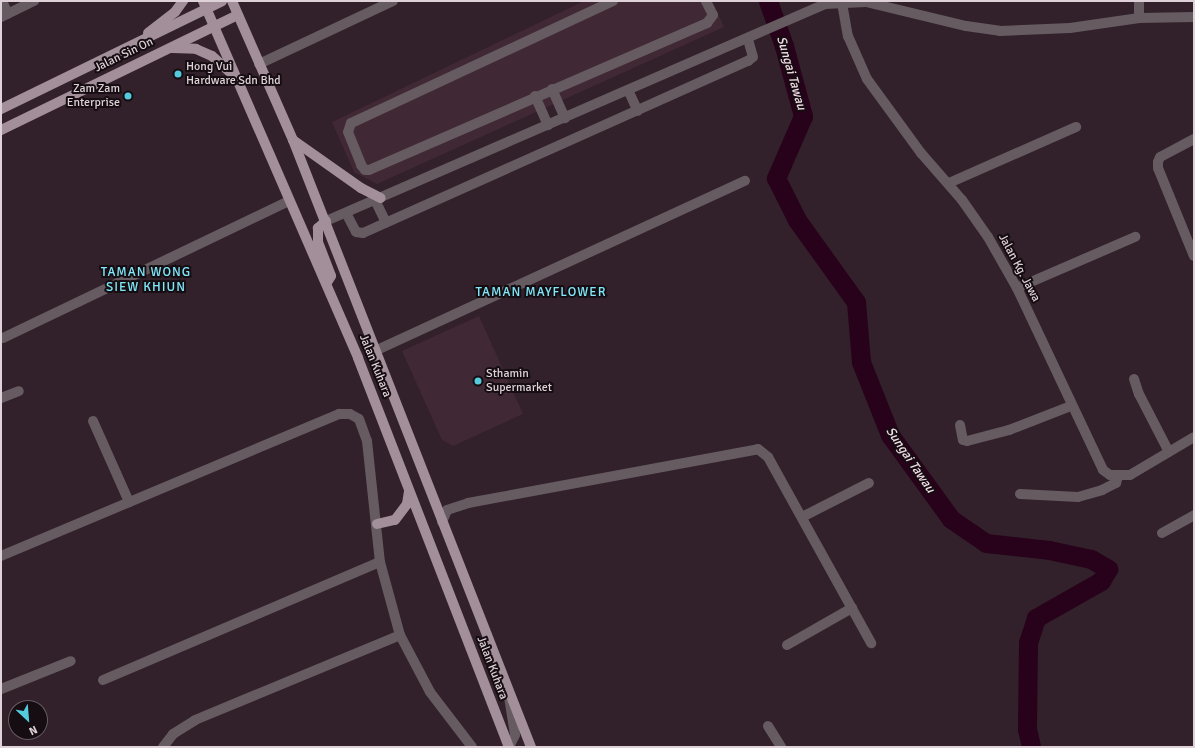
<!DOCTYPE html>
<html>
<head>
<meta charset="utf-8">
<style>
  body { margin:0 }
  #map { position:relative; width:1195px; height:748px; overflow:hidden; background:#32202a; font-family:Signika,sans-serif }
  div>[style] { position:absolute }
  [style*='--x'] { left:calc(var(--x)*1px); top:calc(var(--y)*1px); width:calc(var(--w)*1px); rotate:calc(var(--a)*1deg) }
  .built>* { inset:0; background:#412835 }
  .river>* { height:19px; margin:-9.5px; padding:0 9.5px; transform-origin:9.5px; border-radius:9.5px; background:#28021a }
  .minor>* { height:10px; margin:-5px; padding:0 5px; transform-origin:5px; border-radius:5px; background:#655b60 }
  .major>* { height:10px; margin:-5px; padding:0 5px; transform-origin:5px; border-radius:5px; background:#a38f99 }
  .dots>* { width:11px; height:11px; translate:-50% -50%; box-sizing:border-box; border:2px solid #150d11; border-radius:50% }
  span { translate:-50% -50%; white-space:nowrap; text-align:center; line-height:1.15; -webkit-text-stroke:4px #150d11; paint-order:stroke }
  .street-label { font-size:12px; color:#ded1d7 }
  .poi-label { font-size:12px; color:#ded1d7 }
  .left { translate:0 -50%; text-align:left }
  .right { translate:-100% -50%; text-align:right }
  .water-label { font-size:13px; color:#f5dde8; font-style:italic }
  .neighbourhood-label { font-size:13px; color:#7fe8f9; letter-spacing:1px }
  .frame { position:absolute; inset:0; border:2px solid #ded1d7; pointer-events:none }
  .north { position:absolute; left:8px; top:700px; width:40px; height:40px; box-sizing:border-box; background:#150d11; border:1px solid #655b60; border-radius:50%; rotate:154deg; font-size:11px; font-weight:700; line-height:16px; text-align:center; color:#ded1d7 }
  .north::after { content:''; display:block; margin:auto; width:14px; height:18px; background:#54cadd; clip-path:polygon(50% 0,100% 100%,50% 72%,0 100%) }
</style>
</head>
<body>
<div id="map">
  <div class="built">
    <div style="clip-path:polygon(584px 1px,712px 1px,724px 27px,377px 184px,354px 172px,332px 122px)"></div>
    <div style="clip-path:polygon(479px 316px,523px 414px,453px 446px,442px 440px,402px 351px)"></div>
  </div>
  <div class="river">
    <div style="--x:768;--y:1;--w:48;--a:70.4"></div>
    <div style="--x:784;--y:46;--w:73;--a:74.8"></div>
    <div style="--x:803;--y:116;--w:68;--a:113.5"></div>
    <div style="--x:776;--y:178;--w:47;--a:63.4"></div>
    <div style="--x:797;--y:220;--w:101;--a:54.3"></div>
    <div style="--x:856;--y:302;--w:60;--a:85.2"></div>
    <div style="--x:861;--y:362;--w:79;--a:68.3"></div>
    <div style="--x:890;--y:435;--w:104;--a:54"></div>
    <div style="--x:951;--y:519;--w:42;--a:34.4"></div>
    <div style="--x:986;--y:543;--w:63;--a:6.3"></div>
    <div style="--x:1049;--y:550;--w:43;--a:12.1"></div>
    <div style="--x:1091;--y:559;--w:20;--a:30"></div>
    <div style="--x:1108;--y:569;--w:14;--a:120"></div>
    <div style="--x:1101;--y:581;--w:75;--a:150.4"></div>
    <div style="--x:1036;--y:618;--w:26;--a:108"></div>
    <div style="--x:1028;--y:643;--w:86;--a:90.7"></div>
    <div style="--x:1027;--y:729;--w:18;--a:77"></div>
  </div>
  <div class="minor">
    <div style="--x:2;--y:1;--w:14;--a:65"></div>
    <div style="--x:613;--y:1;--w:289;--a:155"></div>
    <div style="--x:351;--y:123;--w:9;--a:108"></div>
    <div style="--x:348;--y:132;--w:35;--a:68"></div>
    <div style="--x:361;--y:165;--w:6;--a:51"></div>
    <div style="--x:365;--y:170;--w:4;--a:0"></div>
    <div style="--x:369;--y:170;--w:369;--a:-23.5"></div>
    <div style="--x:707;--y:23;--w:10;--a:-53"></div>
    <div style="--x:713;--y:15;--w:16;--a:-117"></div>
    <div style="--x:842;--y:3;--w:34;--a:80"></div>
    <div style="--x:848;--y:36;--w:47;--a:66.2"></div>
    <div style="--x:867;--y:79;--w:92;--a:53.9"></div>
    <div style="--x:921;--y:153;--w:62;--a:48.9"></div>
    <div style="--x:962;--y:200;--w:45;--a:54.9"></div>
    <div style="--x:988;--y:237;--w:59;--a:60.4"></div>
    <div style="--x:1017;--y:288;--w:201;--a:64.7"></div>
    <div style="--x:1103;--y:470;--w:9;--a:36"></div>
    <div style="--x:1110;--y:475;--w:20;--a:0"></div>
    <div style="--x:1130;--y:475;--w:74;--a:-30.7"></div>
    <div style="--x:1;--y:17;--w:37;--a:-26"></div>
    <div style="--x:1139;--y:18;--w:17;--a:-90"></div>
    <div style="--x:259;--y:64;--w:148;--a:-25.2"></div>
    <div style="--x:552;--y:89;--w:32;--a:66"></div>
    <div style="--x:628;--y:90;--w:23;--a:65"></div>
    <div style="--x:535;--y:96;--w:32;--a:66"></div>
    <div style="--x:1194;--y:139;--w:38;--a:152"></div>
    <div style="--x:1160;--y:157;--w:5;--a:112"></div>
    <div style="--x:1158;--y:162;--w:6;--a:90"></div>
    <div style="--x:1158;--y:168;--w:95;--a:67.8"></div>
    <div style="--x:949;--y:183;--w:139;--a:-23.8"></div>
    <div style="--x:375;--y:200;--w:25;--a:64"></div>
    <div style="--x:346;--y:213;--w:21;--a:62"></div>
    <div style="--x:356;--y:232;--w:7;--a:8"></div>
    <div style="--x:363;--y:233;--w:422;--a:-24.1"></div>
    <div style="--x:748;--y:61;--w:6;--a:-39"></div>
    <div style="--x:753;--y:57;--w:19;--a:-106"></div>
    <div style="--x:326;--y:221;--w:544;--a:-23.5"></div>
    <div style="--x:825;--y:4;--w:41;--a:-2.8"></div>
    <div style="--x:866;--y:2;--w:103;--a:13.5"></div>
    <div style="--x:966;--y:26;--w:34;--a:8"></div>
    <div style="--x:1000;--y:31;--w:70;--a:-2.5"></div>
    <div style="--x:1070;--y:28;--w:70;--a:-8.2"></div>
    <div style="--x:1139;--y:18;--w:55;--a:-1"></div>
    <div style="--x:1017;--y:288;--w:129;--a:-23.4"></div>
    <div style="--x:3;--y:338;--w:317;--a:-25.6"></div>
    <div style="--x:377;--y:350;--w:405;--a:-24.7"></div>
    <div style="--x:1134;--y:379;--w:16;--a:72"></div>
    <div style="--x:1139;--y:394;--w:65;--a:62.7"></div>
    <div style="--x:1;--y:398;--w:19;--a:-21"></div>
    <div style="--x:93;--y:421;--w:89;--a:66"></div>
    <div style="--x:960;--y:425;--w:15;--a:79"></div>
    <div style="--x:963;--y:440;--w:4;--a:14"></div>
    <div style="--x:967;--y:441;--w:43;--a:-14.7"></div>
    <div style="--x:1009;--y:430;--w:66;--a:-21.2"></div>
    <div style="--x:1020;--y:494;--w:58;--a:3"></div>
    <div style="--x:1078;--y:497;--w:25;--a:-16"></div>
    <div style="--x:1102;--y:490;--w:16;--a:-27"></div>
    <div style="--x:1116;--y:483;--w:7;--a:-74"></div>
    <div style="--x:802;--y:517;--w:75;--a:-26.9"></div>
    <div style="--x:442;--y:522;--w:13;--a:-67"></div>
    <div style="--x:447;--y:510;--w:22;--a:-18"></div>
    <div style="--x:468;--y:503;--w:295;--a:-10.5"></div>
    <div style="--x:758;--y:449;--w:13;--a:39"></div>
    <div style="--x:768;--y:457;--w:213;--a:61"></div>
    <div style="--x:1162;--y:533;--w:37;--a:-29"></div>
    <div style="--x:1;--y:556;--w:367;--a:-22.8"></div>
    <div style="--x:339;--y:414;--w:11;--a:0"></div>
    <div style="--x:350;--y:414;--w:10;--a:29"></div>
    <div style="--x:359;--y:419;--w:23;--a:70"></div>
    <div style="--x:367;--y:441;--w:122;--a:83.9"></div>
    <div style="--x:380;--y:562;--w:76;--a:74.7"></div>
    <div style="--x:400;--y:635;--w:64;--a:62.2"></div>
    <div style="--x:430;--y:692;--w:69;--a:52.6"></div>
    <div style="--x:787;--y:645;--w:75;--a:-29.6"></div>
    <div style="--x:103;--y:680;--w:301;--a:-23.1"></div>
    <div style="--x:1;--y:689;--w:75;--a:-21.8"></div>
    <div style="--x:509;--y:697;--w:38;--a:81"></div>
    <div style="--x:515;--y:735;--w:13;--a:117"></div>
    <div style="--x:768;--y:726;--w:25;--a:58"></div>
    <div style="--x:163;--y:747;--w:16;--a:-52"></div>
    <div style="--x:173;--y:734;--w:26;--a:-32"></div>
    <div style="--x:195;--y:720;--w:222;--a:-22.5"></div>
  </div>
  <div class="major">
    <div style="--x:203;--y:1;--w:389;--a:66.5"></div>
    <div style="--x:358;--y:358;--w:417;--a:68.8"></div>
    <div style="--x:232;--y:1;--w:152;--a:66.3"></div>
    <div style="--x:293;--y:140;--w:652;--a:68.59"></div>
    <div style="--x:148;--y:33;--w:34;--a:-38"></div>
    <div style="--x:175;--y:12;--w:14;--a:-54"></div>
    <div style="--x:172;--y:48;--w:24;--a:2"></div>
    <div style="--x:196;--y:49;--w:17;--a:24"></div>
    <div style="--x:212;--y:56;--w:28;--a:42"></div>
    <div style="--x:1;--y:109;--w:246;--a:-26"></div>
    <div style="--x:1;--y:130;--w:263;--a:-25.9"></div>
    <div style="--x:293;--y:140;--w:83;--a:35.2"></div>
    <div style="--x:361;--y:188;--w:22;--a:27"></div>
    <div style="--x:326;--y:221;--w:11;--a:139"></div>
    <div style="--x:318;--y:228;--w:14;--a:90"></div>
    <div style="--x:318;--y:242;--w:36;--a:69"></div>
    <div style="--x:331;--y:276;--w:9;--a:122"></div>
    <div style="--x:377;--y:524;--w:18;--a:-13"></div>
    <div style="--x:395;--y:520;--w:20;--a:-53"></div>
    <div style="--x:407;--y:504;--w:12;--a:-81"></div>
  </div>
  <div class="dots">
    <div style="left:178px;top:74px;background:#54cadd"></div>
    <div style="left:128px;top:96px;background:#54cadd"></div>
    <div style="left:478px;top:381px;background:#54cadd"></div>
  </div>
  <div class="street-label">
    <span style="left:124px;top:55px;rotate:-26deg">Jalan Sin On</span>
    <span style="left:1019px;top:268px;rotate:62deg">Jalan Kg. Jawa</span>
    <span style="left:375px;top:366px;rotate:68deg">Jalan Kuhara</span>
    <span style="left:492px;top:668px;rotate:69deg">Jalan Kuhara</span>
  </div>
  <div class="poi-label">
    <span class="left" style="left:186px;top:74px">Hong Vui<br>Hardware Sdn Bhd</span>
    <span class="right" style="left:120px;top:96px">Zam Zam<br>Enterprise</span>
    <span class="left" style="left:486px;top:381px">Sthamin<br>Supermarket</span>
  </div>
  <div class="water-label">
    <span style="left:791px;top:73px;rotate:74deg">Sungai Tawau</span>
    <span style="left:910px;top:460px;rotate:56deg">Sungai Tawau</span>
  </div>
  <div class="neighbourhood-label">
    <span style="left:146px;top:280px">TAMAN WONG<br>SIEW KHIUN</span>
    <span style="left:541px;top:292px">TAMAN MAYFLOWER</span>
  </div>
  <div class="frame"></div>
  <div class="north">N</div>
</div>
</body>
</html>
